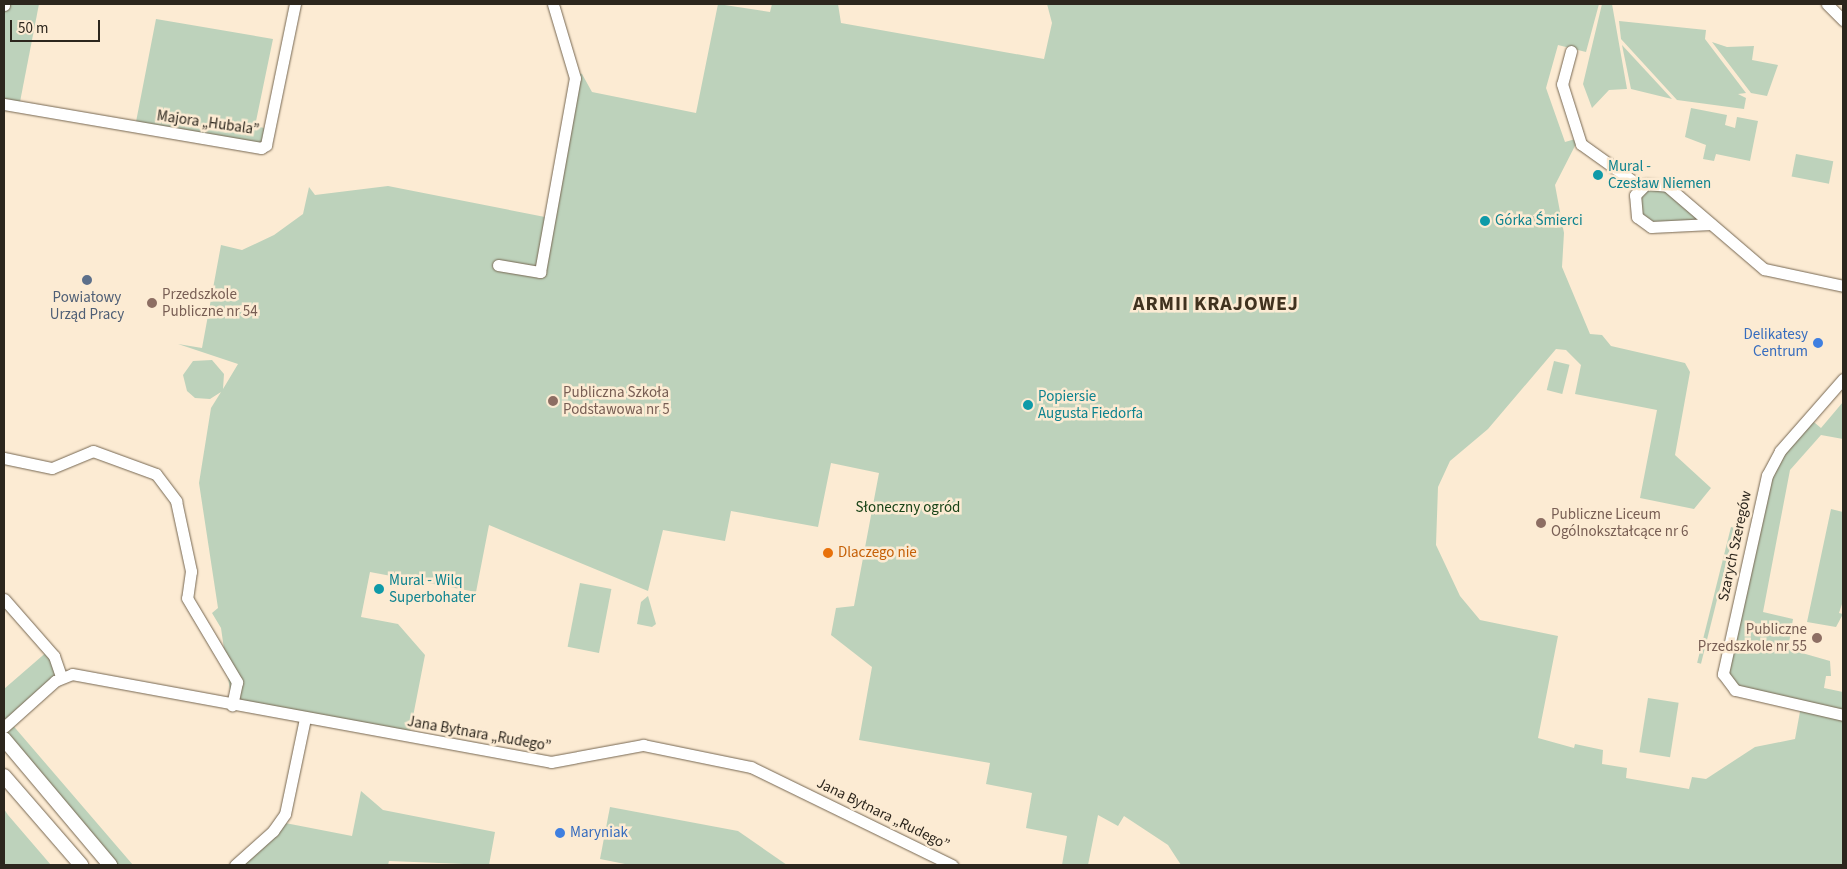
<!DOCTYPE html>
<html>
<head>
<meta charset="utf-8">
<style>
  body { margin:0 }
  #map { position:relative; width:1847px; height:869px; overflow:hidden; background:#fcebd3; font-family:"Source Sans 3",sans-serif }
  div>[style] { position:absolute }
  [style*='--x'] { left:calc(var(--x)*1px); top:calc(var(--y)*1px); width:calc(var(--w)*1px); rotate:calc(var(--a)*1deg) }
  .green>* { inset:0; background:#bdd2bb; transform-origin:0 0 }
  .roads { filter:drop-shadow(0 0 1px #766752) drop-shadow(0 0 1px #766752) }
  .minor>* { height:11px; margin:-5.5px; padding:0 5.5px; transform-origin:5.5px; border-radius:5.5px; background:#fff }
  .tertiary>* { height:14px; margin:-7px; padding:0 7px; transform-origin:7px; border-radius:7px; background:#fff }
  .dots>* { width:14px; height:14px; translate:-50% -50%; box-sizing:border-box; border:2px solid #fcebd3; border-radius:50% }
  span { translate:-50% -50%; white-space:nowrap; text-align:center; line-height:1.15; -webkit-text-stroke:5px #fcebd3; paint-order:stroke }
  .street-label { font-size:15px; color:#2c261d }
  .culture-label { font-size:15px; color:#0d838f }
  .left { translate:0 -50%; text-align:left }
  .education-label { font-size:15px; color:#785e54 }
  .right { translate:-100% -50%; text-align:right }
  .service-label { font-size:15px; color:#4e5e75 }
  .shop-label { font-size:15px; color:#366cbe }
  .park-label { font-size:15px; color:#184317 }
  .food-label { font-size:15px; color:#c56008 }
  .district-label { font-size:20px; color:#40321f; font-weight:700; letter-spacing:1px }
  .frame { position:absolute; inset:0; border:5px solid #2c261d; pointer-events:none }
  .scale { position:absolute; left:10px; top:20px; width:90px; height:22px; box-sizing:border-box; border:2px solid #2c261d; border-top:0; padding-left:6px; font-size:15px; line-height:18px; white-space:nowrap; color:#2c261d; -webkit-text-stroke:4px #fcebd3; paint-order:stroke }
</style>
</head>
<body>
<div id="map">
  <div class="green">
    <div style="clip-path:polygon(4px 4px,39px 4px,19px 107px,4px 104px)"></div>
    <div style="clip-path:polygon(718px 4px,770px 12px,772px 4px,838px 4px,841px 23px,1044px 59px,1052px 23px,1047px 4px,1599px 4px,1586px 52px,1558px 45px,1546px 88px,1565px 142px,1579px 138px,1555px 185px,1564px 233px,1562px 267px,1590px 334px,1602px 335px,1611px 346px,1685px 363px,1690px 372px,1675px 455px,1711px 488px,1694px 509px,1640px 498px,1657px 410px,1575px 394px,1581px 365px,1566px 350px,1556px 349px,1488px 429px,1450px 461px,1438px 487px,1436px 545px,1460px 596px,1480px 620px,1558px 636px,1538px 738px,1574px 748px,1575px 744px,1603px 750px,1602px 764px,1627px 768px,1626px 778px,1689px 789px,1692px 777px,1706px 779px,1755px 747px,1795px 739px,1801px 706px,1752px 695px,1723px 674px,1767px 475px,1809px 418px,1821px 428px,1843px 402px,1843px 439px,1821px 435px,1790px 470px,1763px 612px,1793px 619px,1788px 649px,1830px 661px,1831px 676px,1826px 676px,1824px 688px,1843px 692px,1843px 865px,1181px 865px,1168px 845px,1124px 816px,1118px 826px,1098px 815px,1088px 865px,1062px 865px,1067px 836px,1026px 828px,1032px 793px,986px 784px,990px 763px,859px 740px,872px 667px,831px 635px,836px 608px,854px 606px,879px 473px,831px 463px,818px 527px,731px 511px,725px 541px,663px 530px,648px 591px,489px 525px,476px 592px,370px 572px,361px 617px,398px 624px,425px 655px,409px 737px,232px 705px,221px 628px,212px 613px,218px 608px,199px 483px,211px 408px,221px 392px,210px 399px,195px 398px,187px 391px,183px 375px,193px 361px,212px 360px,224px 374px,223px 389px,238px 364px,178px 344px,202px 348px,221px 245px,242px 250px,274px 235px,303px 214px,309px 187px,315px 195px,388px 186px,550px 218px,575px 72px,582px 74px,592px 92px,696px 113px)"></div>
    <div style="clip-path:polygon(1602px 4px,1612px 4px,1627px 89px,1609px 90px,1592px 108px,1583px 84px)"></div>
    <div style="clip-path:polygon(156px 19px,273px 39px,255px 126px,269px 129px,266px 145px,135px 127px)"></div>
    <div style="clip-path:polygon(1619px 21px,1706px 30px,1705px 39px,1746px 93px,1738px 94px,1746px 98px,1744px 109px,1677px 100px,1621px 39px)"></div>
    <div style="clip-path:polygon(1712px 42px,1727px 47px,1754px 46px,1752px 60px,1778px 65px,1767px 96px,1751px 93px)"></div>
    <div style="clip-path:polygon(1622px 45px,1672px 99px,1631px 89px)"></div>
    <div style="clip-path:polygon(1691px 108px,1727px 115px,1725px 125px,1735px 128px,1737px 117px,1758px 121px,1750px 161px,1716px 154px,1714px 161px,1703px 159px,1706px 145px,1685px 137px)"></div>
    <div style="left:1796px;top:154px;width:38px;height:23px;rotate:11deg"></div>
    <div style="clip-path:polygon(1657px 183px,1711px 224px,1664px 228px,1634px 211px,1634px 200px)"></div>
    <div style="left:1554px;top:361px;width:16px;height:30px;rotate:14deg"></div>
    <div style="clip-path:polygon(1831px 509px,1843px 512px,1843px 601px,1839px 613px,1843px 614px,1836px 627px,1807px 622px)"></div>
    <div style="left:1731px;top:527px;width:4px;height:140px;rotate:14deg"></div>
    <div style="left:580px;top:583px;width:32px;height:65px;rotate:11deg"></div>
    <div style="clip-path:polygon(648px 596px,656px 624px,652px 627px,637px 624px,641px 602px)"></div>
    <div style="clip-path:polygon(49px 650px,61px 676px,10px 722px,133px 865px,110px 865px,4px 739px,4px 689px)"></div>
    <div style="left:1648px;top:698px;width:31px;height:55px;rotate:9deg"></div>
    <div style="clip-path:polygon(361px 791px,383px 810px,495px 832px,489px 865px,389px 861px,388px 865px,242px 865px,280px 822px,352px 836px)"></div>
    <div style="clip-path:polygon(610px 807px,738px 831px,787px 865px,630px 865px,600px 859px)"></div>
    <div style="clip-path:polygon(4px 809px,8px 815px,51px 865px,4px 865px)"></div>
  </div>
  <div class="roads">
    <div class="minor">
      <div style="--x:1827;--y:4;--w:23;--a:45"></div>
      <div style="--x:4;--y:5;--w:1;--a:-90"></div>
      <div style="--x:1571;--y:51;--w:34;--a:105"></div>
      <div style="--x:1562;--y:84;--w:63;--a:72.4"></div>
      <div style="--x:1581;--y:144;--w:74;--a:35.6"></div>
      <div style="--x:4;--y:104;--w:261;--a:9.7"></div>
      <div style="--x:261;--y:148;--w:6;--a:-31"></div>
      <div style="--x:266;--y:145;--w:144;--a:-78.4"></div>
      <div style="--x:1711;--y:224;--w:60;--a:177.1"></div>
      <div style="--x:1651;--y:227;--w:17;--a:-144"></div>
      <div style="--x:1637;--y:217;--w:22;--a:-95"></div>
      <div style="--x:1635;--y:195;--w:16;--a:-45"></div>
      <div style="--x:1646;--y:184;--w:21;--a:5"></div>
      <div style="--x:1667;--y:186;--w:128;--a:40.6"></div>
      <div style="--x:1764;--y:269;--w:81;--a:12.1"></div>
      <div style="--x:498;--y:265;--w:43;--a:9.5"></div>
      <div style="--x:540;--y:272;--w:197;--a:-79.8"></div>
      <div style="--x:575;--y:78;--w:77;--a:-106.6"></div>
      <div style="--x:1843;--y:379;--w:96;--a:131.2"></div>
      <div style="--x:1780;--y:451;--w:27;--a:118"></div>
      <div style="--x:1767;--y:475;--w:204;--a:102.5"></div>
      <div style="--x:1723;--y:674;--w:20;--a:53"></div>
      <div style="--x:1735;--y:690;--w:111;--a:13"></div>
      <div style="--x:4;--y:458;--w:49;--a:11.8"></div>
      <div style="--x:52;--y:468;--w:44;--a:-22.5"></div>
      <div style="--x:93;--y:451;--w:67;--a:20.1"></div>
      <div style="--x:156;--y:474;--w:34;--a:53"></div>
      <div style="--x:176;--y:501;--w:72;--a:77.9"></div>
      <div style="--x:191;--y:571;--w:27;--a:98"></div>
      <div style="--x:187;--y:598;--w:98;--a:59.2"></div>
      <div style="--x:237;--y:682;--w:24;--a:102"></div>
      <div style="--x:4;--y:599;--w:76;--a:48.7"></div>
      <div style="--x:54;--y:656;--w:21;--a:71"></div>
      <div style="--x:4;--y:727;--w:69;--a:-42"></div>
      <div style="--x:55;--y:681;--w:18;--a:-22"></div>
      <div style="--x:72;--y:674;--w:487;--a:10.4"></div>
      <div style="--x:551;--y:762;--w:94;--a:-10.5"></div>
      <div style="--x:643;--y:745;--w:110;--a:11.5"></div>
      <div style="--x:751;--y:767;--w:224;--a:26"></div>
      <div style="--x:235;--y:865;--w:51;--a:-41.8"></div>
      <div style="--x:273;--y:831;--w:21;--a:-55"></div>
      <div style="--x:285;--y:814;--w:98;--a:-78.2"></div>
    </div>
    <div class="tertiary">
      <div style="--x:4;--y:739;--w:165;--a:49.9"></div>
      <div style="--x:4;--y:776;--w:118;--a:49.1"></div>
    </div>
  </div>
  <div class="dots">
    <div style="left:1598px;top:175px;background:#0f9aa8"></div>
    <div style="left:1485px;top:221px;background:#0f9aa8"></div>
    <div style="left:87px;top:280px;background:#5c6f8a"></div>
    <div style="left:152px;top:303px;background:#8d6e63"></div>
    <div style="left:1818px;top:343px;background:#3f7fe0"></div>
    <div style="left:553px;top:401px;background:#8d6e63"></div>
    <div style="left:1028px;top:405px;background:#0f9aa8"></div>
    <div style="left:1541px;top:523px;background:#8d6e63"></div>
    <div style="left:828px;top:553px;background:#e8710a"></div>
    <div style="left:379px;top:589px;background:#0f9aa8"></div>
    <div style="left:1817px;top:638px;background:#8d6e63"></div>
    <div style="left:560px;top:833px;background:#3f7fe0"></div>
  </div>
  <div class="street-label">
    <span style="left:208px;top:123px;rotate:8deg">Majora „Hubala”</span>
    <span style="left:1735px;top:546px;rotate:-78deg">Szarych Szeregów</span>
    <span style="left:479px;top:734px;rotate:10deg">Jana Bytnara „Rudego”</span>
    <span style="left:883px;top:814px;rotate:26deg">Jana Bytnara „Rudego”</span>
  </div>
  <div class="culture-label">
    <span class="left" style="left:1608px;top:175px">Mural -<br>Czesław Niemen</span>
    <span class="left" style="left:1495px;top:221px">Górka Śmierci</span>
    <span class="left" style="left:1038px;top:405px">Popiersie<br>Augusta Fiedorfa</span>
    <span class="left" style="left:389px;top:589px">Mural - Wilq<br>Superbohater</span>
  </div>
  <div class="education-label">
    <span class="left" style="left:162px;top:303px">Przedszkole<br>Publiczne nr 54</span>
    <span class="left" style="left:563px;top:401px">Publiczna Szkoła<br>Podstawowa nr 5</span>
    <span class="left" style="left:1551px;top:523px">Publiczne Liceum<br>Ogólnokształcące nr 6</span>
    <span class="right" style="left:1807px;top:638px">Publiczne<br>Przedszkole nr 55</span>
  </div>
  <div class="service-label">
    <span style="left:87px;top:306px">Powiatowy<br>Urząd Pracy</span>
  </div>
  <div class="shop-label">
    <span class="right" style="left:1808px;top:343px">Delikatesy<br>Centrum</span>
    <span class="left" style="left:570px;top:833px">Maryniak</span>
  </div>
  <div class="park-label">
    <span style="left:908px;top:508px">Słoneczny ogród</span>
  </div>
  <div class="food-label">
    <span class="left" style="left:838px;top:553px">Dlaczego nie</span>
  </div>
  <div class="district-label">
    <span style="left:1216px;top:304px">ARMII KRAJOWEJ</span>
  </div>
  <div class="frame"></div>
  <div class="scale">50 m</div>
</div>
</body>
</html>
